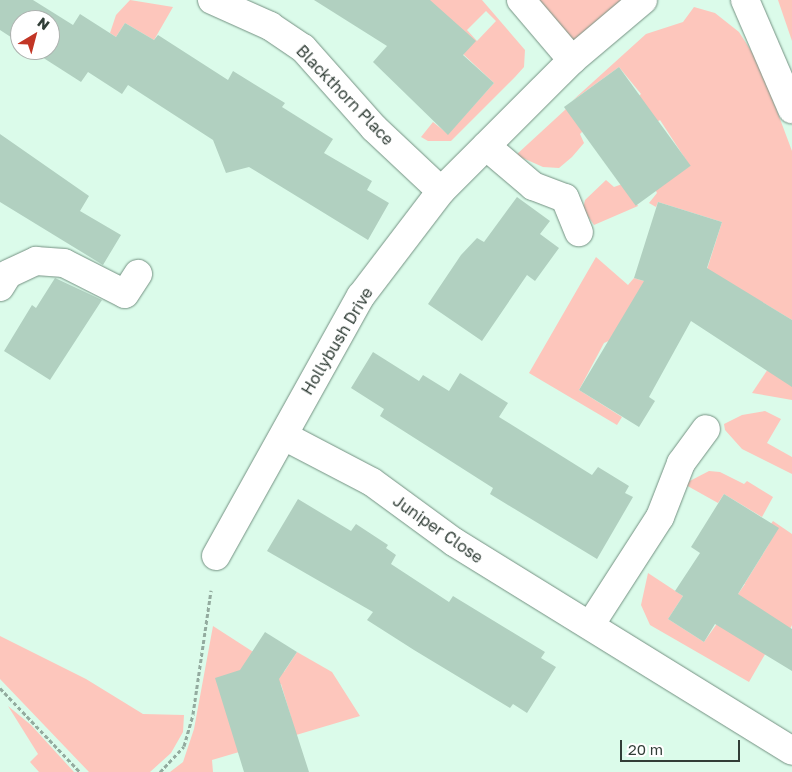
<!DOCTYPE html>
<html>
<head>
<meta charset="utf-8">
<style>
  body { margin:0 }
  #map { position:relative; width:792px; height:772px; overflow:hidden; background:#dbfbea; font-family:"Golos Text",sans-serif }
  div>[style] { position:absolute }
  [style*='--x'] { left:calc(var(--x)*1px); top:calc(var(--y)*1px); width:calc(var(--w)*1px); rotate:calc(var(--a)*1deg) }
  .green>* { inset:0; background:#fdc6bc }
  .building>* { inset:0; background:#b1d0c0; transform-origin:0 0 }
  .path>* { height:3px; margin-top:-1.5px; transform-origin:0; background:repeating-linear-gradient(90deg,#93ab9f 0 4px,transparent 0 6.5px) }
  .roads { filter:drop-shadow(0 0 1px #749182) drop-shadow(0 0 1px #749182) }
  .street>* { height:28px; margin:-14px; padding:0 14px; transform-origin:14px; border-radius:14px; background:#fff }
  .secondary>* { height:28px; margin:-14px; padding:0 14px; transform-origin:14px; border-radius:14px; background:#fff }
  span { translate:-50% -50%; white-space:nowrap; text-align:center; line-height:1.15; -webkit-text-stroke:4px #fff; paint-order:stroke }
  .street-label { font-size:16px; color:#313e37 }
  .north { position:absolute; left:10px; top:10px; width:50px; height:50px; box-sizing:border-box; background:#fff; border:1px solid #adb2af; border-radius:50%; rotate:37deg; font-size:14px; font-weight:700; line-height:20px; text-align:center; color:#313e37 }
  .north::after { content:''; display:block; margin:auto; width:18px; height:22px; background:#c23626; clip-path:polygon(50% 0,100% 100%,50% 72%,0 100%) }
  .scale { position:absolute; left:620px; top:740px; width:120px; height:22px; box-sizing:border-box; border:2px solid #313e37; border-top:0; padding-left:6px; font-size:15px; line-height:18px; white-space:nowrap; color:#313e37; -webkit-text-stroke:4px #fff; paint-order:stroke }
</style>
</head>
<body>
<div id="map">
  <div class="green">
    <div style="clip-path:polygon(130px 0,173px 7px,154px 40px,125px 23px,116px 37px,110px 33px,116px 15px)"></div>
    <div style="clip-path:polygon(evenodd,425px 0,482px 0,525px 50px,524px 67px,515px 77px,451px 141px,428px 141px,421px 137px,433px 122px,448px 134px,494px 83px,463px 54px,425px 0,486px 11px,496px 21px,477px 41px,467px 30px,486px 11px)"></div>
    <div style="clip-path:polygon(521px 0,643px 0,572px 60px)"></div>
    <div style="clip-path:polygon(778px 0,792px 0,792px 41px)"></div>
    <div style="clip-path:polygon(694px 7px,715px 13px,739px 32px,759px 63px,792px 151px,792px 320px,735px 286px,604px 343px,579px 390px,622px 417px,617px 425px,529px 373px,596px 257px,628px 285px,634px 278px,673px 290px,703px 282px,722px 222px,658px 202px,656px 207px,649px 203px,657px 193px,655px 189px,690px 166px,660px 120px,617px 148px,633px 101px,641px 94px,619px 67px,572px 101px,646px 34px,683px 22px)"></div>
    <div style="clip-path:polygon(566px 109px,584px 130px,580px 134px,584px 143px,572px 157px,559px 168px,543px 167px,516px 155px)"></div>
    <div style="clip-path:polygon(606px 180px,614px 187px,625px 183px,638px 206px,594px 225px,583px 209px,585px 200px)"></div>
    <div style="clip-path:polygon(792px 335px,792px 400px,752px 393px,768px 369px)"></div>
    <div style="clip-path:polygon(765px 411px,781px 419px,767px 443px,792px 457px,792px 474px,742px 449px,725px 430px,724px 424px,742px 415px)"></div>
    <div style="clip-path:polygon(709px 471px,720px 472px,744px 484px,747px 481px,773px 497px,762px 517px,724px 494px,718px 503px,684px 484px)"></div>
    <div style="clip-path:polygon(773px 521px,792px 534px,792px 625px,790px 629px,782px 625px,749px 682px,650px 625px,641px 605px,648px 573px,683px 596px,668px 619px,704px 642px,745px 584px,739px 580px,745px 583px,769px 544px,761px 538px)"></div>
    <div style="clip-path:polygon(evenodd,213px 626px,284px 672px,297px 652px,332px 672px,360px 716px,212px 760px,213px 772px,170px 772px,183px 762px,194px 729px,213px 626px,281px 684px,291px 717px,265px 688px,281px 684px)"></div>
    <div style="clip-path:polygon(0 636px,86px 679px,143px 714px,184px 715px,183px 732px,171px 753px,150px 772px,89px 772px,0 679px)"></div>
    <div style="clip-path:polygon(8px 706px,31px 725px,74px 772px,39px 772px,30px 762px,38px 754px)"></div>
  </div>
  <div class="building">
    <div style="clip-path:polygon(0 0,33px 0,73px 25px,80px 14px,116px 37px,125px 23px,154px 40px,158px 35px,228px 80px,233px 71px,285px 103px,282px 107px,333px 139px,324px 153px,372px 181px,367px 190px,389px 203px,368px 240px,249px 167px,226px 173px,213px 140px,128px 85px,122px 94px,88px 72px,81px 82px,31px 50px,50px 50px,50px 20px,20px 20px,20px 43px,0 30px)"></div>
    <div style="clip-path:polygon(314px 0,430px 0,476px 41px,463px 55px,494px 83px,448px 135px,373px 62px,387px 46px)"></div>
    <div style="left:619px;top:67px;width:122px;height:68px;rotate:54deg"></div>
    <div style="clip-path:polygon(0 134px,89px 196px,80px 211px,121px 235px,103px 265px,0 202px)"></div>
    <div style="clip-path:polygon(517px 197px,550px 221px,540px 234px,559px 248px,535px 281px,527px 275px,482px 341px,428px 304px,461px 255px,477px 238px,484px 242px)"></div>
    <div style="clip-path:polygon(658px 202px,722px 222px,707px 268px,792px 320px,792px 387px,691px 321px,649px 397px,655px 401px,639px 427px,579px 390px,644px 281px,634px 278px)"></div>
    <div style="clip-path:polygon(55px 278px,102px 300px,50px 380px,4px 351px,32px 305px,36px 308px)"></div>
    <div style="clip-path:polygon(373px 352px,419px 381px,423px 375px,449px 391px,460px 373px,508px 403px,499px 417px,592px 475px,598px 467px,629px 486px,625px 493px,633px 497px,597px 559px,490px 494px,493px 488px,380px 416px,384px 409px,351px 388px)"></div>
    <div style="clip-path:polygon(724px 494px,779px 528px,738px 594px,792px 629px,792px 671px,715px 624px,704px 642px,668px 619px,683px 596px,675px 591px,700px 553px,691px 547px)"></div>
    <div style="clip-path:polygon(298px 499px,351px 531px,356px 524px,388px 545px,386px 548px,396px 555px,391px 564px,449px 602px,453px 596px,545px 652px,541px 658px,556px 667px,527px 713px,513px 704px,510px 708px,414px 650px,367px 620px,373px 612px,267px 551px)"></div>
    <div style="clip-path:polygon(265px 632px,297px 652px,279px 679px,309px 772px,244px 772px,215px 678px,240px 670px)"></div>
  </div>
  <div class="path">
    <div style="--x:0;--y:688;--w:116;--a:46.4"></div>
    <div style="--x:160;--y:772;--w:35;--a:-47"></div>
    <div style="--x:184;--y:746;--w:33;--a:-74"></div>
    <div style="--x:193;--y:714;--w:125;--a:-81.7"></div>
  </div>
  <div class="roads">
    <div class="street">
      <div style="--x:212;--y:0;--w:64;--a:24.1"></div>
      <div style="--x:270;--y:26;--w:40;--a:34"></div>
      <div style="--x:303;--y:48;--w:107;--a:48.4"></div>
      <div style="--x:374;--y:128;--w:92;--a:43.2"></div>
      <div style="--x:521;--y:0;--w:79;--a:49.6"></div>
      <div style="--x:486;--y:146;--w:62;--a:40.4"></div>
      <div style="--x:533;--y:186;--w:34;--a:21"></div>
      <div style="--x:565;--y:198;--w:37;--a:68"></div>
      <div style="--x:0;--y:287;--w:15;--a:-58"></div>
      <div style="--x:8;--y:274;--w:31;--a:-25"></div>
      <div style="--x:36;--y:261;--w:28;--a:4"></div>
      <div style="--x:64;--y:263;--w:68;--a:26.9"></div>
      <div style="--x:125;--y:294;--w:24;--a:-57"></div>
      <div style="--x:284;--y:436;--w:99;--a:27.6"></div>
      <div style="--x:372;--y:482;--w:102;--a:36.2"></div>
      <div style="--x:454;--y:542;--w:397;--a:31.7"></div>
      <div style="--x:216;--y:556;--w:298;--a:-60.9"></div>
      <div style="--x:361;--y:296;--w:132;--a:-52.7"></div>
      <div style="--x:441;--y:191;--w:185;--a:-45"></div>
      <div style="--x:572;--y:60;--w:93;--a:-40.2"></div>
      <div style="--x:591;--y:624;--w:127;--a:-57.2"></div>
      <div style="--x:660;--y:517;--w:58;--a:-68.7"></div>
      <div style="--x:681;--y:463;--w:42;--a:-53.7"></div>
    </div>
    <div class="secondary">
      <div style="--x:745;--y:0;--w:119;--a:66.7"></div>
    </div>
  </div>
  <div class="street-label">
    <span style="left:345px;top:95px;rotate:46deg">Blackthorn Place</span>
    <span style="left:337px;top:341px;rotate:-59deg">Hollybush Drive</span>
    <span style="left:438px;top:529px;rotate:35deg">Juniper Close</span>
  </div>
  <div class="north">N</div>
  <div class="scale">20 m</div>
</div>
</body>
</html>
